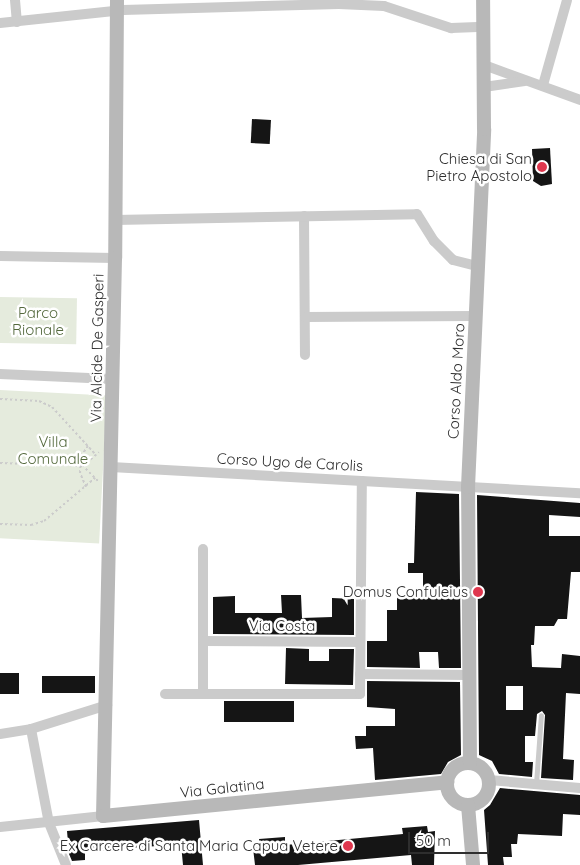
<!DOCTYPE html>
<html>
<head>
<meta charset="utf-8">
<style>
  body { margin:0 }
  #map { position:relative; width:580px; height:865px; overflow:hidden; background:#fff; font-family:Quicksand,sans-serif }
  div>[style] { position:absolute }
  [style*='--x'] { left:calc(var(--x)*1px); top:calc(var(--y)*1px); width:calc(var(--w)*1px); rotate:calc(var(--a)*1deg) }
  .green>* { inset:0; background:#e5ebdd; transform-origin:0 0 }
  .building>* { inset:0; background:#151515; transform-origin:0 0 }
  .path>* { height:2px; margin-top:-1px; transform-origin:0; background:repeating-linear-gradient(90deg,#cbcbcb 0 2.5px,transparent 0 5px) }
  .service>* { height:5px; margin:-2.5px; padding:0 2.5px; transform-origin:2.5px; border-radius:2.5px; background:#cbcbcb }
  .minor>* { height:10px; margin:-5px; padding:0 5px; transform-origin:5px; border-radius:5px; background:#cbcbcb }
  .secondary>* { height:14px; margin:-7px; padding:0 7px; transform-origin:7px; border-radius:7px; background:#b8b8b8 }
  .secondary>.ring { margin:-7px; padding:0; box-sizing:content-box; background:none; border:14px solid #b8b8b8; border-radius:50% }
  .dots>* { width:14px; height:14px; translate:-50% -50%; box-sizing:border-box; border:2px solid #fff; border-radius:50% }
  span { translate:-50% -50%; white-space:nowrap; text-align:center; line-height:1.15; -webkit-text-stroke:5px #fff; paint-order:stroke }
  .poi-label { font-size:15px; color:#2e2e2e }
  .right { translate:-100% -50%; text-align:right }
  .park-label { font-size:15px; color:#54693d }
  .street-label { font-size:15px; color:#2e2e2e }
  .scale { position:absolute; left:408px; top:832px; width:81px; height:22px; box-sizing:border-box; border:2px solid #2e2e2e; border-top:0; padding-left:6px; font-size:15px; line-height:18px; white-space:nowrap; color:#2e2e2e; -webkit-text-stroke:4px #fff; paint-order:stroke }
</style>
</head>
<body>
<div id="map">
  <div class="green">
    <div style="left:0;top:297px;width:77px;height:46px;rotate:1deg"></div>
    <div style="left:0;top:390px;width:107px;height:148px;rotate:3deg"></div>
  </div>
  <div class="building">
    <div style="left:252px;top:119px;width:19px;height:24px;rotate:3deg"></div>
    <div style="clip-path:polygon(550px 148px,552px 184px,541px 186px,533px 181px,532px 149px)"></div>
    <div style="clip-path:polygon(416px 492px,459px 494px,461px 668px,439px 668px,438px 652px,419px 652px,420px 668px,367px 667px,367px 641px,387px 641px,387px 610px,397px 610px,397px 597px,419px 597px,419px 592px,423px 592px,423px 573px,408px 573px,408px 563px,414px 563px)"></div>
    <div style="clip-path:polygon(evenodd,477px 495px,580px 503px,580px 517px,549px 515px,549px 536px,580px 536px,580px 572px,571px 572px,567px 619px,558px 619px,554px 626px,535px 626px,534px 645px,531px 645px,532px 667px,561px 668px,562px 654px,580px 656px,580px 694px,566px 693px,563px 759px,574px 760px,573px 780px,541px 778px,545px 715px,542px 711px,537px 714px,535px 736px,525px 736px,525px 762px,533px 762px,532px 777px,499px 774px,492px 761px,479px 755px,477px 495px,506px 686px,523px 686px,523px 710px,506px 710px,506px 686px)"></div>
    <div style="clip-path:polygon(281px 595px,301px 595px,302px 618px,332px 617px,332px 598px,354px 599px,354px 635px,213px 634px,213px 597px,235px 596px,235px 613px,282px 613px)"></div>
    <div style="clip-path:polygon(286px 648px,309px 649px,309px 661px,329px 661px,329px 649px,354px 649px,353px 685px,285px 684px)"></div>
    <div style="left:0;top:673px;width:19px;height:21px"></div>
    <div style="left:42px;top:676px;width:53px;height:17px"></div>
    <div style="clip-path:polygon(367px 681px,460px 682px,461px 755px,448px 762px,441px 774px,375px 780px,373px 748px,356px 749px,355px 736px,366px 736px,366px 726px,395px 726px,395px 709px,367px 707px)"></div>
    <div style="left:294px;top:701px;width:21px;height:70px;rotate:90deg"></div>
    <div style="clip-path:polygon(500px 788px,580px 795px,580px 815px,563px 814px,562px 836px,518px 834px,517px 844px,511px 844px,512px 857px,503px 857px,504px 865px,488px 865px,484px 810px,490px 805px)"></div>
    <div style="clip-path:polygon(199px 820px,203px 865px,183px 865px,181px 844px,85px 852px,85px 860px,72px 861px,69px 854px,67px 831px)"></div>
    <div style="clip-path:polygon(427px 826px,428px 832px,435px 831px,434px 865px,412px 865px,411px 855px,298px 865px,255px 865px,253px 848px,260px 847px,259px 839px,285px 837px,285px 845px,403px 834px,402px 828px)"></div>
  </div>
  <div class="path">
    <div style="--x:0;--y:399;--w:39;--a:3"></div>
    <div style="--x:39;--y:401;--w:14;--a:25"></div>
    <div style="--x:52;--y:407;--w:65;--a:47.5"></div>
    <div style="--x:0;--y:463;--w:83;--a:2.1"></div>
    <div style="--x:98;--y:481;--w:21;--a:-135"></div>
    <div style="--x:83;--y:466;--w:21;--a:-41"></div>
    <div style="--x:86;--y:487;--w:15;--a:-113"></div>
    <div style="--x:80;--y:473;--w:17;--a:-87"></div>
    <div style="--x:81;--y:456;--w:12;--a:-55"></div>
    <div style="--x:0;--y:524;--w:31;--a:2"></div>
    <div style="--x:31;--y:525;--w:14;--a:-17"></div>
    <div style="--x:44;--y:521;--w:67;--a:-40.1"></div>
  </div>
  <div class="service">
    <div style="--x:536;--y:784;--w:69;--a:-85.9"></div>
  </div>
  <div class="minor">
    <div style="--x:15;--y:0;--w:22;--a:85"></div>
    <div style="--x:0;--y:23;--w:124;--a:-6"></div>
    <div style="--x:123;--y:10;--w:216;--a:-1.6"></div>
    <div style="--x:339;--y:4;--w:45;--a:2.5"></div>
    <div style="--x:384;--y:6;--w:71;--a:18.2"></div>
    <div style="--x:451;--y:28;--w:33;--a:-2"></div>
    <div style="--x:484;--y:65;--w:102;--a:20"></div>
    <div style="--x:543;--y:85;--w:88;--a:-74.2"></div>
    <div style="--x:484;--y:87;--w:41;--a:-8.3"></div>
    <div style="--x:304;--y:216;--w:139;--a:89.6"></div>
    <div style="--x:115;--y:220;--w:302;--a:-1.1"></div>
    <div style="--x:417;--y:214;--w:32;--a:58"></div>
    <div style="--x:434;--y:241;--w:27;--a:45"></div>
    <div style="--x:453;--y:260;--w:25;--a:14"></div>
    <div style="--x:0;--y:256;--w:115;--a:1"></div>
    <div style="--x:305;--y:317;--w:170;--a:-0.3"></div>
    <div style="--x:0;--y:374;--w:111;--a:2.6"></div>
    <div style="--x:111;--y:467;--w:470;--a:3.2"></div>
    <div style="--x:203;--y:549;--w:145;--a:90"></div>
    <div style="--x:203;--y:641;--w:157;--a:0.4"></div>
    <div style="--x:360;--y:674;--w:108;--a:0.5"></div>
    <div style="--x:165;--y:694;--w:195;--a:0"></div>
    <div style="--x:360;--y:694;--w:213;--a:-89.5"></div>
    <div style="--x:31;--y:729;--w:96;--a:79.2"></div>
    <div style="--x:49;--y:823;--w:45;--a:68"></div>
    <div style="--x:0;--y:734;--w:31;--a:-9"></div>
    <div style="--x:31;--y:729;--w:80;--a:-17.5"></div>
    <div style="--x:489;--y:780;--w:91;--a:5"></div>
    <div style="--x:0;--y:827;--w:104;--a:-6.1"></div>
  </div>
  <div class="secondary">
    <div style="--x:117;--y:0;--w:258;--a:90.4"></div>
    <div style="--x:115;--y:258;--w:558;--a:91.23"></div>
    <div style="--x:103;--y:816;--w:346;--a:-5.6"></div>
    <div class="ring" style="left:447px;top:763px;width:28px;height:28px"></div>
    <div style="--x:470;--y:763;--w:276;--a:-90.4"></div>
    <div style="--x:468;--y:487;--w:358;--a:-87.4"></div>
    <div style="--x:484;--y:129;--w:129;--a:-90.4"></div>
    <div style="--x:468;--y:805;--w:60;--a:85.2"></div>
  </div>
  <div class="dots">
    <div style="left:542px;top:167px;background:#df374e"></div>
    <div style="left:478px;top:592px;background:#df374e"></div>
    <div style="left:348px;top:846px;background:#df374e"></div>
  </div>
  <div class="poi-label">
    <span class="right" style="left:532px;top:167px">Chiesa di San<br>Pietro Apostolo</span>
    <span class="right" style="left:468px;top:592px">Domus Confuleius</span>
    <span class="right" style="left:338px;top:846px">Ex Carcere di Santa Maria Capua Vetere</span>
  </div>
  <div class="park-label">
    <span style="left:38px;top:321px">Parco<br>Rionale</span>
    <span style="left:53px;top:450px">Villa<br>Comunale</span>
  </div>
  <div class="street-label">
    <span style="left:97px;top:348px;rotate:-89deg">Via Alcide De Gasperi</span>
    <span style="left:456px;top:381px;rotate:-87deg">Corso Aldo Moro</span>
    <span style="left:290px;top:462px;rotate:3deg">Corso Ugo de Carolis</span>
    <span style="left:282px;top:626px">Via Costa</span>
    <span style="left:222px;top:788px;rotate:-6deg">Via Galatina</span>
  </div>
  <div class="scale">50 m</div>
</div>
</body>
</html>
